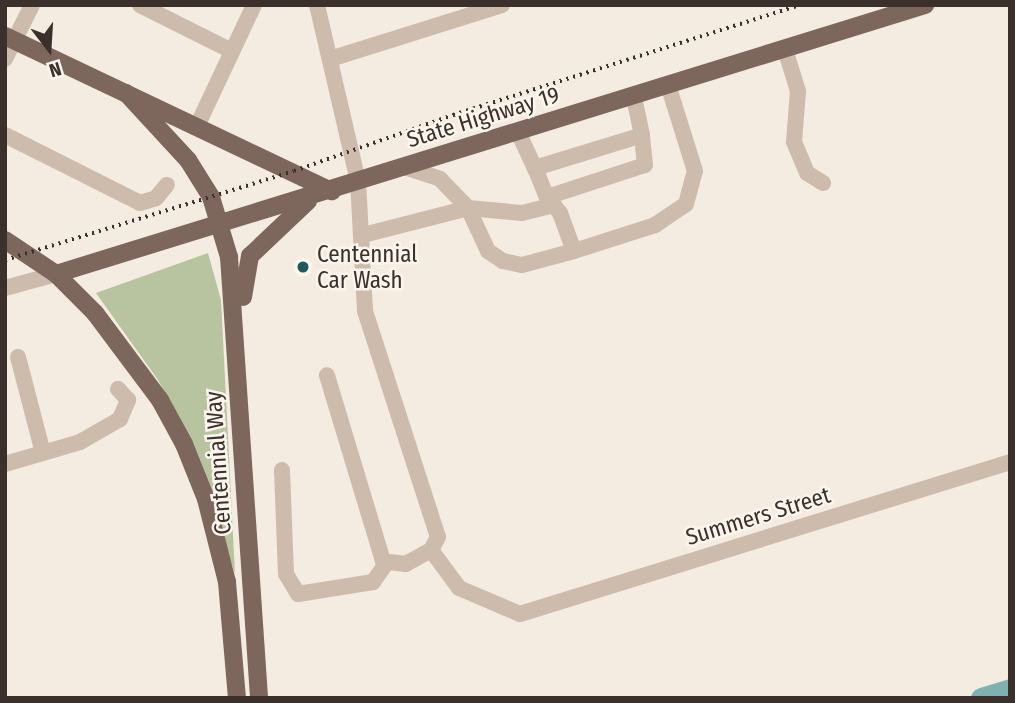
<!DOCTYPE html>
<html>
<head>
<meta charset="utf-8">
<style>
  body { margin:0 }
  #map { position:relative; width:1015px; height:703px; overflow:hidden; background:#f4ebe1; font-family:"Fira Sans Condensed",sans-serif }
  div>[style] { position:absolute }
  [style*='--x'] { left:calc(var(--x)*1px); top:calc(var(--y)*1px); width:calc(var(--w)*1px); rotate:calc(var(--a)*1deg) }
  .green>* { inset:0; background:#b8c4a0 }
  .river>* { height:21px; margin:-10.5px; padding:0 10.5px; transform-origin:10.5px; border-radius:10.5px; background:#7fb0b2 }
  .minor>* { height:16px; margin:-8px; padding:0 8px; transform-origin:8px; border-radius:8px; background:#cdbbac }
  .major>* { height:18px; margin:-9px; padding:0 9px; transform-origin:9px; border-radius:9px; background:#7d675c }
  .rail>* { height:3.5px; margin-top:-1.75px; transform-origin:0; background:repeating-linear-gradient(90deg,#3b302b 0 2px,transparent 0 7px) }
  .dots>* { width:19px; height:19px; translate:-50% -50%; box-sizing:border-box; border:4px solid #fbf5ee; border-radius:50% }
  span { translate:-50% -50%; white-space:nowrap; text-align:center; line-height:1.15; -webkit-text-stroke:5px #fbf5ee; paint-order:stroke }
  .street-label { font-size:23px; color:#3b302b }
  .poi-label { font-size:23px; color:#3b302b }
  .left { translate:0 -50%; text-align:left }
  .frame { position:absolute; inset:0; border:7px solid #3b302b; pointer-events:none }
  .north { position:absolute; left:14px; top:14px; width:70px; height:70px; -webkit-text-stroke:5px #fbf5ee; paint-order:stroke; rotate:163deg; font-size:19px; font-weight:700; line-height:28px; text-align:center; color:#3b302b }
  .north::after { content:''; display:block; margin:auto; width:24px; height:32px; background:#3b302b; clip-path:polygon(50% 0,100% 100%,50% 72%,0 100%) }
</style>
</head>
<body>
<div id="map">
  <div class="green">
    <div style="clip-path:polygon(208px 253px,221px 300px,235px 574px,189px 437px,158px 380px,96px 293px)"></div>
  </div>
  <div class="river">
    <div style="--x:981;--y:698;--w:30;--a:-17"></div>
  </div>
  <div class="minor">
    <div style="--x:140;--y:5;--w:103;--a:26.6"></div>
    <div style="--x:317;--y:5;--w:181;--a:76.9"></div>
    <div style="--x:358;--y:181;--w:130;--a:86.9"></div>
    <div style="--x:365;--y:311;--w:237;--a:72.1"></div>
    <div style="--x:438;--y:537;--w:15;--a:118"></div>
    <div style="--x:431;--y:550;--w:29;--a:151"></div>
    <div style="--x:406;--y:564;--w:23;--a:-173"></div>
    <div style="--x:383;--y:561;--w:194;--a:-106.8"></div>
    <div style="--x:785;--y:49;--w:44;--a:72.8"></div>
    <div style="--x:798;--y:91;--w:51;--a:94.5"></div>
    <div style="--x:794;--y:142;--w:34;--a:67"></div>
    <div style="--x:807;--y:173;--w:19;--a:32"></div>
    <div style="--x:5;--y:59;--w:60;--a:-63.4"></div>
    <div style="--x:330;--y:59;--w:180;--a:-17.4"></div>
    <div style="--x:198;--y:124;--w:132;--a:-64.8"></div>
    <div style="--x:518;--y:132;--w:40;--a:65"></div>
    <div style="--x:535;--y:168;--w:112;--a:-17.1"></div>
    <div style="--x:642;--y:135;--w:40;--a:-102"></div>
    <div style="--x:5;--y:135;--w:151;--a:26.7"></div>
    <div style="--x:140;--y:203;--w:17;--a:-17"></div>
    <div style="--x:156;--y:198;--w:17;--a:-50"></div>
    <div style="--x:404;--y:167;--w:38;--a:18"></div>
    <div style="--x:440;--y:179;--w:40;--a:46"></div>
    <div style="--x:468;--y:208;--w:47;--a:65.1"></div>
    <div style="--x:488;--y:251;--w:18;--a:34"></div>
    <div style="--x:503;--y:261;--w:19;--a:12"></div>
    <div style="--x:522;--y:265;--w:54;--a:-15.1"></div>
    <div style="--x:535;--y:168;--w:31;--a:68"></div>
    <div style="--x:547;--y:197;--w:103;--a:-18.1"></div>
    <div style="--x:645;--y:165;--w:30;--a:-96"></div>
    <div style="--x:547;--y:197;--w:21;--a:51"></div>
    <div style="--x:560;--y:213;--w:40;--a:69.8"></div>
    <div style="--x:574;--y:251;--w:85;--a:-17.8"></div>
    <div style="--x:655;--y:225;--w:37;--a:-34"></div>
    <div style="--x:686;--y:204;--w:34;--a:-75"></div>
    <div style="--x:695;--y:171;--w:90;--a:-107.4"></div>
    <div style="--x:363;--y:235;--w:108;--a:-14.4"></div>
    <div style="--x:468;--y:208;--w:54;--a:5.3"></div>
    <div style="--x:522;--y:213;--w:33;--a:-14"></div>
    <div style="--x:5;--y:288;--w:53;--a:-15.4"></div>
    <div style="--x:18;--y:357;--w:99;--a:75.4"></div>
    <div style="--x:5;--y:464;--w:78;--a:-16.3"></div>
    <div style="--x:80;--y:442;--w:46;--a:-29.9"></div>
    <div style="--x:120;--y:419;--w:21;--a:-67"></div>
    <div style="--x:128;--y:400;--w:15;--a:-132"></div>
    <div style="--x:282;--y:470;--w:104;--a:87.8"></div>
    <div style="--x:286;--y:574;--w:23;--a:59"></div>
    <div style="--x:298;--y:594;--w:76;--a:-9.1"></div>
    <div style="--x:373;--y:582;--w:24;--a:-55"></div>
    <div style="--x:431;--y:550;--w:47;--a:53.6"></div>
    <div style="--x:459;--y:588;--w:66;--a:23.1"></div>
    <div style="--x:520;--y:614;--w:513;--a:-17.23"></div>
  </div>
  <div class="major">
    <div style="--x:5;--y:36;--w:362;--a:25.4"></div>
    <div style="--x:126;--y:93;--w:91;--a:47.2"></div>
    <div style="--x:188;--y:160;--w:44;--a:58.1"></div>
    <div style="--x:211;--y:197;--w:63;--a:73.3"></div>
    <div style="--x:229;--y:257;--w:442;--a:86.1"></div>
    <div style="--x:5;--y:240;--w:61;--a:33.7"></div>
    <div style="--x:56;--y:274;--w:55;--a:45"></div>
    <div style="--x:95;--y:313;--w:109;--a:53.2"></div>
    <div style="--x:160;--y:400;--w:50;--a:61.4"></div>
    <div style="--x:184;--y:444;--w:59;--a:68.2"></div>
    <div style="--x:206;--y:499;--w:86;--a:75.8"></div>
    <div style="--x:227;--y:582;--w:116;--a:85.1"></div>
    <div style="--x:56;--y:274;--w:910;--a:-17.2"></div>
    <div style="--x:243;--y:297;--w:42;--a:-80.3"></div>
    <div style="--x:250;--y:256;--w:80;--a:-43.5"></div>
  </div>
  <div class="rail">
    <div style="--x:5;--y:260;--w:302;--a:-17.1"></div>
    <div style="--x:294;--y:171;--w:169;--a:-19.4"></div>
    <div style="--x:453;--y:115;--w:363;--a:-17.6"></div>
  </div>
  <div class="dots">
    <div style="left:303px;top:267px;background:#1f5a5e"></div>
  </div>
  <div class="street-label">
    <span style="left:483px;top:117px;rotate:-17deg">State Highway 19</span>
    <span style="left:218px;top:463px;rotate:-94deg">Centennial Way</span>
    <span style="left:758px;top:516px;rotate:-17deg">Summers Street</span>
  </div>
  <div class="poi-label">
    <span class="left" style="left:317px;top:267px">Centennial<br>Car Wash</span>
  </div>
  <div class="frame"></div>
  <div class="north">N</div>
</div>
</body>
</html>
